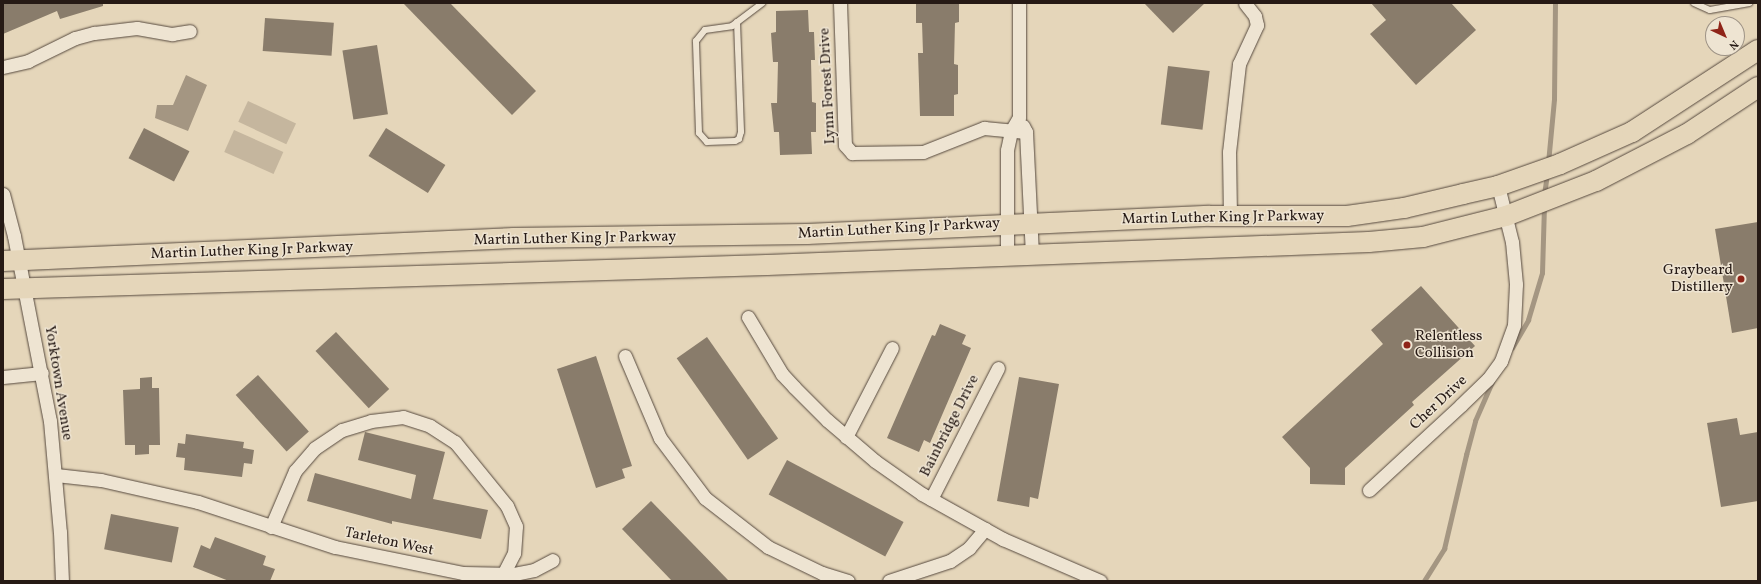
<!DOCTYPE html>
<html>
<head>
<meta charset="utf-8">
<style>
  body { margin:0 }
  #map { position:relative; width:1761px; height:584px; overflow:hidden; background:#e5d6ba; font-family:Vollkorn,serif }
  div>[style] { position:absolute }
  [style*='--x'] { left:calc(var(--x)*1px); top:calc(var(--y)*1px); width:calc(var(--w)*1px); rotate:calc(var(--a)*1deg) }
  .green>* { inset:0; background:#c5b69e; transform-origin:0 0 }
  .water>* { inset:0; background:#a49682 }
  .stream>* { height:4.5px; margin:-2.25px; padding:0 2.25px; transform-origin:2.25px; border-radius:2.25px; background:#a49682 }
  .building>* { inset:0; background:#897c6b; transform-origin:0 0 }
  .roads { filter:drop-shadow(0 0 1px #56493e) drop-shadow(0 0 1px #56493e) }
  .service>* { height:6px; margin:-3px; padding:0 3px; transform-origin:3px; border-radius:3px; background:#eee4d2 }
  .minor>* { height:13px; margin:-6.5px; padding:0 6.5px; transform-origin:6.5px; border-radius:6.5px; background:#eee4d2 }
  .primary>* { height:20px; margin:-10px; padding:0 10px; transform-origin:10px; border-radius:10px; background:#e5d6ba }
  .dots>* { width:11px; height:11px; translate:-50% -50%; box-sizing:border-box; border:2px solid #eee4d2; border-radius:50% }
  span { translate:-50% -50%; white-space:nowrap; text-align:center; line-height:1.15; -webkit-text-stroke:3px #eee4d2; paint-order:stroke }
  .street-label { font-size:15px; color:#261a15 }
  .poi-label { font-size:15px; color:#261a15 }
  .right { translate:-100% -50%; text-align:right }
  .left { translate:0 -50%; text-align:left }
  .frame { position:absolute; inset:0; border:4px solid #261a15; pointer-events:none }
  .north { position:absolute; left:1705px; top:16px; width:40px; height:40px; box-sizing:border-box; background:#eee4d2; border:1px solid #9e9386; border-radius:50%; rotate:136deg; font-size:11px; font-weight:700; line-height:16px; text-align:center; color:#261a15 }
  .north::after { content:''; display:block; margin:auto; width:14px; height:18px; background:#8f2418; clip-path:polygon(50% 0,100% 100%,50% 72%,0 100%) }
</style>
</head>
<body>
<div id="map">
  <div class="green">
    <div style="left:248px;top:101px;width:53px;height:23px;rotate:25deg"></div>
    <div style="left:234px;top:130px;width:54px;height:24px;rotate:24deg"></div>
  </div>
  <div class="water">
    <div style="clip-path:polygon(186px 75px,207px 85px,188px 131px,155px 118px,157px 105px,173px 105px)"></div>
  </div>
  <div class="stream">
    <div style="--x:1548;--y:163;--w:64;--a:-84.6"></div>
    <div style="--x:1554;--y:99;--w:96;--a:-89.4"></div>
    <div style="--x:1544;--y:195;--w:21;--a:-82"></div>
    <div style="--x:1512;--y:348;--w:32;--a:-60"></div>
    <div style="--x:1528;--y:320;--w:49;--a:-73.4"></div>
    <div style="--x:1542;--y:273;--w:67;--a:-88.3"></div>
    <div style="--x:1424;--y:581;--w:38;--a:-58"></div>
    <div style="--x:1444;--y:549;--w:97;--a:-76.8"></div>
    <div style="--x:1466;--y:455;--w:35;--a:-75"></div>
    <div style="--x:1475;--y:421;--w:43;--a:-66.4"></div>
  </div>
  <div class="building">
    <div style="clip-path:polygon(3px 3px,103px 3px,103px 6px,60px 19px,57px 11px,3px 34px)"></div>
    <div style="clip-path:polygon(403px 3px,450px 3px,536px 91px,512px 115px)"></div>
    <div style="clip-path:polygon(916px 3px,959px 3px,959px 22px,955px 23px,954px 64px,958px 65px,958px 94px,954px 95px,954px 116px,920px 116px,918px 53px,923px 53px,922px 23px,916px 23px)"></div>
    <div style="clip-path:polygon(1144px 3px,1205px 3px,1173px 33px)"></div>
    <div style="clip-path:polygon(1371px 3px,1451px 3px,1476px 30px,1416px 85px,1370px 34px,1386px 20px)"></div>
    <div style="clip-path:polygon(808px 10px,809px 32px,814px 32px,815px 60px,811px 60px,812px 102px,816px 103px,816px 132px,811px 132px,812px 154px,780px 155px,779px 132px,774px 132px,771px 103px,777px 103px,778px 62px,773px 62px,771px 33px,776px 32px,776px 11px)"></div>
    <div style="left:265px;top:18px;width:69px;height:33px;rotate:4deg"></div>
    <div style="left:377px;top:45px;width:70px;height:35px;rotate:81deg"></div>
    <div style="left:1168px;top:66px;width:42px;height:59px;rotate:7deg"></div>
    <div style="left:144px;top:128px;width:51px;height:34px;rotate:27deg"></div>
    <div style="left:386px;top:128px;width:70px;height:33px;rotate:32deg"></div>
    <div style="clip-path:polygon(1758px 222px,1758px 328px,1732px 333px,1715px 229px)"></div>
    <div style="clip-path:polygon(1421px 286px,1475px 346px,1412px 402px,1414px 405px,1345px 468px,1345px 485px,1310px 484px,1310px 468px,1282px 437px,1383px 344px,1371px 330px)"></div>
    <div style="clip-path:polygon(940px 324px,966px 335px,962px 344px,971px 348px,930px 443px,924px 440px,919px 452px,887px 438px,932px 335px,935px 336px)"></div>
    <div style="left:336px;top:332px;width:78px;height:28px;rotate:47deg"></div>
    <div style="left:707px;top:337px;width:124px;height:37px;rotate:55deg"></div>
    <div style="clip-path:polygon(596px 356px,632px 466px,622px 469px,625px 478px,596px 488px,557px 369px)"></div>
    <div style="left:258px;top:375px;width:76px;height:30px;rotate:48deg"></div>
    <div style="clip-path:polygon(152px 377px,152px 388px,159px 388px,160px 445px,149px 445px,149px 454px,135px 455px,135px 445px,125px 445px,123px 390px,140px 389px,140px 378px)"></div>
    <div style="clip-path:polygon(1019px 377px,1059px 384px,1038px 499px,1030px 497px,1029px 507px,997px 501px)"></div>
    <div style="clip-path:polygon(1737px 418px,1740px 435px,1758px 432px,1758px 501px,1721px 507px,1707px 423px)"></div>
    <div style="clip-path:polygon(365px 432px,445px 452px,433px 499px,488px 510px,481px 539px,392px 521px,392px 524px,307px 501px,315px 473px,411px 499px,416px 475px,358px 460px)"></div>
    <div style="clip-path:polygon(186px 434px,244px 442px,243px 448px,254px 450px,252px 464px,244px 463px,242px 477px,184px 470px,185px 458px,176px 457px,178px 443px,185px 444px)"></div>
    <div style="left:787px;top:460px;width:132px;height:39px;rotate:28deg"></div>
    <div style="clip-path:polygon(651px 501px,729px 581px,672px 581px,622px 529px)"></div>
    <div style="left:111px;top:514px;width:69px;height:36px;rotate:11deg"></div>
    <div style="clip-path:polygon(215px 537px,266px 556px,263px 565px,275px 569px,270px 581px,229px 581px,193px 567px,201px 545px,210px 549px)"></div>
  </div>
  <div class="roads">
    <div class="service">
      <div style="--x:1694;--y:3;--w:17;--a:24"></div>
      <div style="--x:1710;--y:10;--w:40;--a:-10"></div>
      <div style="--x:737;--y:22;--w:110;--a:87.9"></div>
      <div style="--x:741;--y:132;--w:7;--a:106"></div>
      <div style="--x:739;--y:139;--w:4;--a:153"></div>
      <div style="--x:735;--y:141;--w:28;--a:178"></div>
      <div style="--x:707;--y:142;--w:12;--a:-132"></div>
      <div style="--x:699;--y:133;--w:92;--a:-91.9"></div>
      <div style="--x:696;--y:41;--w:14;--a:-51"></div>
      <div style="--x:705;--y:30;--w:27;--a:-8"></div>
      <div style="--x:732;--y:26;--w:38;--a:-37"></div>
    </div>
    <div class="minor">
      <div style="--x:840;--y:3;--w:142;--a:88"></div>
      <div style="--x:845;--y:145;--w:11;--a:49"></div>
      <div style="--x:852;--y:153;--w:71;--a:-0.8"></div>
      <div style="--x:923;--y:152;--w:66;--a:-21.5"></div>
      <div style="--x:984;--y:128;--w:42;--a:5.4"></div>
      <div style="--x:3;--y:67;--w:26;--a:-13"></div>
      <div style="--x:28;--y:61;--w:52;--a:-26.1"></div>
      <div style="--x:75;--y:38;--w:20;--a:-15"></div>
      <div style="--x:94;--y:33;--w:43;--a:-6.6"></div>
      <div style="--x:137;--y:28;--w:36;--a:10"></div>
      <div style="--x:172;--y:34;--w:18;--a:-9"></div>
      <div style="--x:1023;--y:126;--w:7;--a:63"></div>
      <div style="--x:1026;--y:132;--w:123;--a:87.2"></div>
      <div style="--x:3;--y:194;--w:43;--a:75.3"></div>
      <div style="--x:14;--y:236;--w:188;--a:79"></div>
      <div style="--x:50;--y:421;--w:111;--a:84.9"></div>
      <div style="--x:60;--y:532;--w:49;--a:87.7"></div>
      <div style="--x:1230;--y:216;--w:64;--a:-90.9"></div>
      <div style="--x:1229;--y:152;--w:89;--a:-83.5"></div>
      <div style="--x:1239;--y:64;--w:43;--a:-65.2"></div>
      <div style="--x:1257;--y:25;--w:9;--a:-103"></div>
      <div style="--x:1255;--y:16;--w:16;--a:-128"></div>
      <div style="--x:1007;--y:256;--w:106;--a:-90"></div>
      <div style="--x:1007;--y:150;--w:19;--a:-78"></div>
      <div style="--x:1011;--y:131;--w:16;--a:-60"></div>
      <div style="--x:1019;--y:117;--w:114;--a:-90"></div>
      <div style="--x:748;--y:317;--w:66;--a:59.2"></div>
      <div style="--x:782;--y:374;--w:18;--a:47"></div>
      <div style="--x:794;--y:387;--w:47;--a:45"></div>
      <div style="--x:827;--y:420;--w:63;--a:40.5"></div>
      <div style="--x:875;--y:461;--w:57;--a:35.1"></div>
      <div style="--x:922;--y:494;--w:93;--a:29.1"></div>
      <div style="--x:1003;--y:539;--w:106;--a:23.4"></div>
      <div style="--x:625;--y:356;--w:89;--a:66.9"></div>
      <div style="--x:660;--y:438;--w:75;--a:53.1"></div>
      <div style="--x:705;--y:498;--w:80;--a:37.9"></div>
      <div style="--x:768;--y:547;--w:60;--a:25.7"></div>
      <div style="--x:822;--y:573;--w:27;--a:17"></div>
      <div style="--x:3;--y:377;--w:39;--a:-6"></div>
      <div style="--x:846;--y:437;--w:100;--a:-62.7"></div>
      <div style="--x:56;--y:475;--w:45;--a:6.3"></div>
      <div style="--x:101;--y:480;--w:99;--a:12.8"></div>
      <div style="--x:198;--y:502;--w:144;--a:18.2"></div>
      <div style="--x:335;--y:547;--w:131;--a:11.5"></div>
      <div style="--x:463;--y:573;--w:51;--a:1.1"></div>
      <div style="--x:514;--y:574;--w:20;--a:-11"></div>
      <div style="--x:534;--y:570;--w:21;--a:-28"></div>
      <div style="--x:1369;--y:490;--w:125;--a:-42.7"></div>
      <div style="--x:1461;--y:405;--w:37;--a:-44"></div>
      <div style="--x:1488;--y:379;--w:22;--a:-54"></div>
      <div style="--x:1501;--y:361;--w:38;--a:-70"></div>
      <div style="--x:1514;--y:325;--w:41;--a:-87.2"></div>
      <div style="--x:1516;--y:284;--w:42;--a:-95.4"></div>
      <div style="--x:1512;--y:242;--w:58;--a:-104"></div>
      <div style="--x:931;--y:499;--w:147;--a:-62.9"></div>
      <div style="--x:271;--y:527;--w:61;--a:-66.8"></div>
      <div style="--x:295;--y:471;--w:30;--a:-49"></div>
      <div style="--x:315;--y:448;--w:32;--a:-34"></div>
      <div style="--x:342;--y:430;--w:30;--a:-17"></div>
      <div style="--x:371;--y:421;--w:32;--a:-7"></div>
      <div style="--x:403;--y:417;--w:28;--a:18"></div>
      <div style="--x:430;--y:426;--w:30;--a:33"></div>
      <div style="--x:455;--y:442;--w:82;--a:50.9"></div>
      <div style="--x:507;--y:506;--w:22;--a:66"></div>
      <div style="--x:516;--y:526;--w:27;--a:94"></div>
      <div style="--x:514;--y:553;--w:25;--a:117"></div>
      <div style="--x:889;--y:581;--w:64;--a:-18.2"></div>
      <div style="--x:950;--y:561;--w:23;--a:-34"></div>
      <div style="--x:969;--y:548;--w:25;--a:-50"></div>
    </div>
    <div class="primary">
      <div style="--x:3;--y:261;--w:512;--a:-2.58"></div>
      <div style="--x:514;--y:238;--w:293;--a:-0.8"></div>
      <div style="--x:807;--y:234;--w:403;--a:-2.6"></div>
      <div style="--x:1210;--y:216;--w:137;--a:0"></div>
      <div style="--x:1347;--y:216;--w:58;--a:-8"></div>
      <div style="--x:1404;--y:208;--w:61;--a:-13.3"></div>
      <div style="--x:1463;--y:194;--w:36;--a:-13"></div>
      <div style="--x:1498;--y:186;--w:66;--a:-19.5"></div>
      <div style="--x:1560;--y:164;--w:79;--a:-24"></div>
      <div style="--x:1632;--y:132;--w:150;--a:-33.1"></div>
      <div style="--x:3;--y:289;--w:764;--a:-1.8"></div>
      <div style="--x:767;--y:265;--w:602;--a:-2.19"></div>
      <div style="--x:1369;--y:242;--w:54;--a:-5.3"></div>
      <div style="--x:1423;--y:237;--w:86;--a:-14.2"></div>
      <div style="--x:1506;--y:216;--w:97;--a:-21.3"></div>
      <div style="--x:1596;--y:181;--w:102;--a:-27.3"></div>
      <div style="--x:1687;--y:134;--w:85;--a:-33.5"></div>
    </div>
  </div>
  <div class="dots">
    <div style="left:1741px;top:279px;background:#8f2418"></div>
    <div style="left:1407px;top:345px;background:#8f2418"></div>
  </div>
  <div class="street-label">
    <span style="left:828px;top:86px;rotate:-93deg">Lynn Forest Drive</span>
    <span style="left:1223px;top:218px;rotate:-1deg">Martin Luther King Jr Parkway</span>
    <span style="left:899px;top:229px;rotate:-3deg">Martin Luther King Jr Parkway</span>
    <span style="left:575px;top:239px;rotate:-1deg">Martin Luther King Jr Parkway</span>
    <span style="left:252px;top:251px;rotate:-2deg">Martin Luther King Jr Parkway</span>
    <span style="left:58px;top:383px;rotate:81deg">Yorktown Avenue</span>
    <span style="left:1439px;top:403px;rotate:-43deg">Cher Drive</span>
    <span style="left:950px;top:426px;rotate:-63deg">Bainbridge Drive</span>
    <span style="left:389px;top:542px;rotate:12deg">Tarleton West</span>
  </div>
  <div class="poi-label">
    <span class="right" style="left:1733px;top:279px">Graybeard<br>Distillery</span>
    <span class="left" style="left:1415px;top:345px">Relentless<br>Collision</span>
  </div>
  <div class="frame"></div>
  <div class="north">N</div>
</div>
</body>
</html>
